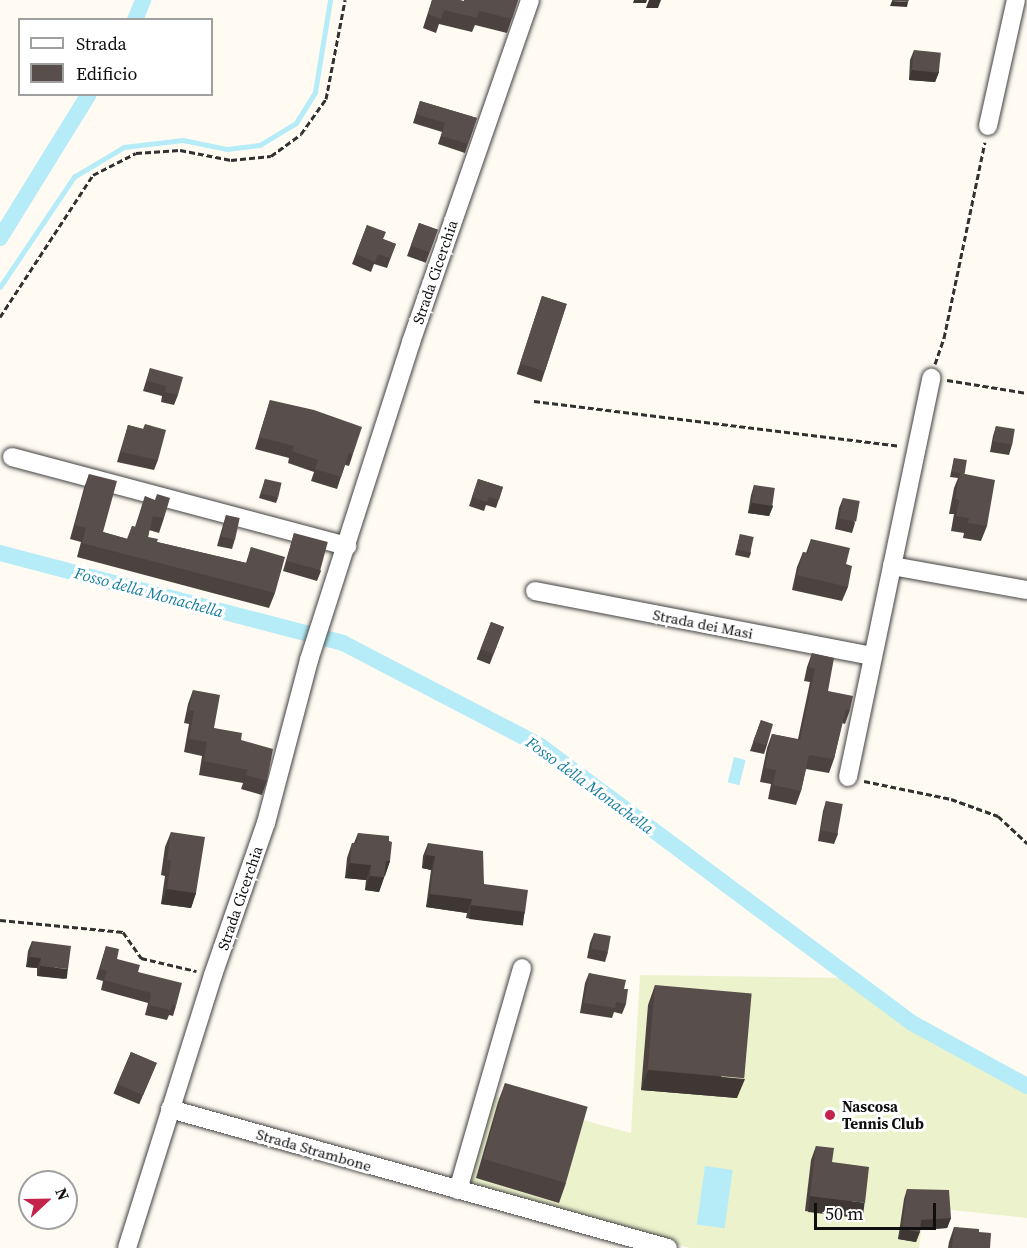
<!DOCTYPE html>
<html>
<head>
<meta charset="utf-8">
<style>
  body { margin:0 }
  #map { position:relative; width:1027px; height:1248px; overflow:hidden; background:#fffaf2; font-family:"Source Serif 4",serif }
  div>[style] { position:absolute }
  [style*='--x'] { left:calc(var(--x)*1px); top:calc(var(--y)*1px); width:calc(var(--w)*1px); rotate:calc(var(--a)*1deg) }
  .pitch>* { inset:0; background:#ecf2cc }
  .water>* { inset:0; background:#b5ecf8; transform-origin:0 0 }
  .stream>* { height:4.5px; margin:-2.25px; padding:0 2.25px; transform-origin:2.25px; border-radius:2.25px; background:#b5ecf8 }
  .canal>* { height:16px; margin:-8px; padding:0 8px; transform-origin:8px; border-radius:8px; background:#b5ecf8 }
  .path>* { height:3px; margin-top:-1.5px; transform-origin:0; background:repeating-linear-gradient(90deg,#313131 0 6px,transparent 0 9px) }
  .roads { filter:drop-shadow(0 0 2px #424242) drop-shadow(0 0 2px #424242) }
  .minor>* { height:18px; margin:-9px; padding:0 9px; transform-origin:9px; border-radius:9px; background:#fff }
  .wall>* { inset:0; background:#4c4340; transform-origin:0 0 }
  .shaded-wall>* { inset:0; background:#3e3734; transform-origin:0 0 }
  .building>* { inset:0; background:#584e4b; transform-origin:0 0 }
  .dots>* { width:16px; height:16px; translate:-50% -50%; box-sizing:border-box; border:3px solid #fff; border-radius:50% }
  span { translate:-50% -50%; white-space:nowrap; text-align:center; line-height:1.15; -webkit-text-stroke:6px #fff; paint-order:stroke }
  .street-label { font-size:15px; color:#0f0f0f }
  .poi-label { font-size:15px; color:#0f0f0f; font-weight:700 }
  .left { translate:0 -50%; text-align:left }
  .water-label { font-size:16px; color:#147d9e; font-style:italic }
  .legend { position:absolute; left:18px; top:18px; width:195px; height:78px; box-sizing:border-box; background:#fff; border:2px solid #9f9f9f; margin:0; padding:8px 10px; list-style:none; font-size:18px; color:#0f0f0f }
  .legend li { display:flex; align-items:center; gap:12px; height:30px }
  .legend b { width:30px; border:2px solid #9f9f9f }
  .north { position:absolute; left:18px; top:1170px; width:60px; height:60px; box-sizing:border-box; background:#fff; border:2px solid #9f9f9f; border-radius:50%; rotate:68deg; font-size:16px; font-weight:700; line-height:24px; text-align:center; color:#0f0f0f }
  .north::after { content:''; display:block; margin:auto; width:21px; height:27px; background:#c4234b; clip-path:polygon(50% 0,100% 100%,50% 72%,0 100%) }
  .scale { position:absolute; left:814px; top:1203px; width:122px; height:27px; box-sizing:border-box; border:3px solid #0f0f0f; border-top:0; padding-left:8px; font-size:18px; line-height:21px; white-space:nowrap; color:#0f0f0f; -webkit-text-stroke:4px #fff; paint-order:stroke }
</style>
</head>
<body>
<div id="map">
  <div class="pitch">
    <div style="clip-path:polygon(640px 975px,846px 978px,911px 1025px,1027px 1089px,1027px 1218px,924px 1207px,919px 1248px,690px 1248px,468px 1186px,494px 1096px,631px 1133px)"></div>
  </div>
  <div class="water">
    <div style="left:734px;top:757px;width:12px;height:26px;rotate:14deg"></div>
    <div style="left:705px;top:1166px;width:28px;height:59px;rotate:8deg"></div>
  </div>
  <div class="stream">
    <div style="--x:0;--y:287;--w:133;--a:-56.1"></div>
    <div style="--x:74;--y:177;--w:58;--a:-31"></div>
    <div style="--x:124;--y:147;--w:59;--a:-6.8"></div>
    <div style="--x:183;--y:140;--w:45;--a:11.6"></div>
    <div style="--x:227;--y:149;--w:33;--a:-7"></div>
    <div style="--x:260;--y:145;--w:42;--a:-31.4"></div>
    <div style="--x:296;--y:123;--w:36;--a:-58"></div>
    <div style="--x:315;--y:92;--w:93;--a:-80.7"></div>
  </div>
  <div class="canal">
    <div style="--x:135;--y:20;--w:22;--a:-68"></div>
    <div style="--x:0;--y:238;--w:169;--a:-58.3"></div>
    <div style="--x:0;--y:553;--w:355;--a:14.7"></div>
    <div style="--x:343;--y:643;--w:221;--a:27.5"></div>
    <div style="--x:539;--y:745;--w:465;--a:36.7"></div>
    <div style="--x:912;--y:1023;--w:131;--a:28.7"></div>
  </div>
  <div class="path">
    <div style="--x:0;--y:317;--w:170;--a:-56.8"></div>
    <div style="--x:93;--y:175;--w:48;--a:-27.1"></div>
    <div style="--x:136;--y:153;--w:44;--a:-3.9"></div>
    <div style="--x:180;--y:150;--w:52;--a:11.1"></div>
    <div style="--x:231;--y:160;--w:40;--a:-5.7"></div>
    <div style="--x:271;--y:156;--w:37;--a:-36"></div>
    <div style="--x:301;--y:134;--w:43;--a:-54.5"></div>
    <div style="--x:326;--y:99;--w:101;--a:-79.1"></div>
    <div style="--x:935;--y:364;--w:28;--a:-71"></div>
    <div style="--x:944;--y:338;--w:200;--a:-78.2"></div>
    <div style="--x:947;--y:380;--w:81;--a:9.2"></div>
    <div style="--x:534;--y:401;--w:368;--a:7"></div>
    <div style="--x:864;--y:781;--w:89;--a:11.7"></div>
    <div style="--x:951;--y:799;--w:50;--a:19.9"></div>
    <div style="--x:998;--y:816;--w:40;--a:43"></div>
    <div style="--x:0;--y:920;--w:124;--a:5.6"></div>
    <div style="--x:123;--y:932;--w:32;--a:55"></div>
    <div style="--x:141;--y:958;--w:57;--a:13.3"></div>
  </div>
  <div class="roads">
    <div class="minor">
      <div style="--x:988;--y:126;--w:129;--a:-77.5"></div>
      <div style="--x:12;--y:457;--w:347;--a:14.9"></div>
      <div style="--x:892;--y:566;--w:137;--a:10.1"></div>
      <div style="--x:535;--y:591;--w:343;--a:10.9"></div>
      <div style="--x:848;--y:777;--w:408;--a:-78.2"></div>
      <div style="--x:170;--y:1109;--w:517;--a:15.6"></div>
      <div style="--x:458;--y:1190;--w:231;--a:-73.9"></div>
      <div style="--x:127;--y:1248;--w:286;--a:-72.5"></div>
      <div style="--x:213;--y:975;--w:161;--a:-70.8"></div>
      <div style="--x:266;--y:823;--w:169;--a:-75.2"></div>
      <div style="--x:309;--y:660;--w:334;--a:-72.2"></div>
      <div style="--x:411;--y:342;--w:362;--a:-70.8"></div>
    </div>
  </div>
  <div class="wall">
    <div style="clip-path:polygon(432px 0,463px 1px,518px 0,507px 33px,475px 25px,472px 32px,439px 24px,436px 33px,423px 28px)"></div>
    <div style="clip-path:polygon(914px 50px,939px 72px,935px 82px,909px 80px,910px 60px)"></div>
    <div style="clip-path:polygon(420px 101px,477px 118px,465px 153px,438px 144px,442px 132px,413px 123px)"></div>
    <div style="left:419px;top:223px;width:20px;height:35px;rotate:20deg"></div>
    <div style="clip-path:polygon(367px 225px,383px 239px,396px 244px,387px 268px,374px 264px,371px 272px,352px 264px)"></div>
    <div style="left:542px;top:296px;width:26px;height:82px;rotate:18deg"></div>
    <div style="clip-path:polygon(150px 368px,178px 395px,174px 405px,161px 402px,162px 396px,143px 391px)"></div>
    <div style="clip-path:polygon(270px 400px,353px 454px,349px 466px,345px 465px,337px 489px,311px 481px,314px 472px,288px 463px,289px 458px,255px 449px)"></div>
    <div style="clip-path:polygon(128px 425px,143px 429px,158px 460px,154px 470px,117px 462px)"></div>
    <div style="clip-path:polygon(996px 426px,1012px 445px,1009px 455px,990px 452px,993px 436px)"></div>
    <div style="clip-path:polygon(954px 458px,964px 474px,987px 526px,981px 541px,963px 538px,964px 533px,951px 531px,954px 514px,949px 514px,954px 488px,958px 478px,950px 477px)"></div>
    <div style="clip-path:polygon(89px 474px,103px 532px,127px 539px,132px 526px,135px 527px,145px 496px,164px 518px,159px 533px,149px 530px,148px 537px,157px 542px,246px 563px,251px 547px,275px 593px,269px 608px,77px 557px,81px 542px,70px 539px,84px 488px)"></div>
    <div style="clip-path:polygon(265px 479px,278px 498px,276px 503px,259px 498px)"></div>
    <div style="clip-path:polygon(478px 479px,503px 487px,496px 508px,486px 505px,484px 511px,469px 506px)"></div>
    <div style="clip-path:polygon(754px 485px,773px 506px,769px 516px,748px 513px,751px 495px)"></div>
    <div style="clip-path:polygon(843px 498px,855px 523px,852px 533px,835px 529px,839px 508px)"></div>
    <div style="clip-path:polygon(226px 515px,235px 539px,232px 549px,217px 546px,223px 525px)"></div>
    <div style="clip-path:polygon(294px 533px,321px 571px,317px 581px,283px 571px)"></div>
    <div style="clip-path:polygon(740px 534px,751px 553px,749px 558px,735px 555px)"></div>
    <div style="clip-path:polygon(811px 539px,846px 564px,848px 587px,842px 601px,792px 590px,797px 567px,803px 552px,806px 553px)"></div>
    <div style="left:491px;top:622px;width:14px;height:40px;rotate:21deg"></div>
    <div style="clip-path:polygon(812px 653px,828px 691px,850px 710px,845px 724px,842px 723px,834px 759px,829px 773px,806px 769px,801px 791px,796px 805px,768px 799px,771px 784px,760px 782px,767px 748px,772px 734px,798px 739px,810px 682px,804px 681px,807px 667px)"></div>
    <div style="clip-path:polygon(193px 690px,214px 728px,241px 740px,267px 781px,262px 795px,241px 789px,243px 783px,199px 775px,202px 756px,184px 752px,189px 724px,184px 723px,188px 704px)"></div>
    <div style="clip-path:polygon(761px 720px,767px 745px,764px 754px,750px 751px)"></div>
    <div style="clip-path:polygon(826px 801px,838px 834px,834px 844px,818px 841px,823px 811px)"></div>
    <div style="clip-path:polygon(171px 832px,196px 893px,191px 908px,161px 904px,165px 876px,161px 875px,165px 847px)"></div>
    <div style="clip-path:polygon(358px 833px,389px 841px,390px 861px,379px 892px,365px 890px,366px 880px,345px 878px,347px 858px,352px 843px,354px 843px)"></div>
    <div style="clip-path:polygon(428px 843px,484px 884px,525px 912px,520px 925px,466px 918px,467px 913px,426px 907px,431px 870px,422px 868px,423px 856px)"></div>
    <div style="clip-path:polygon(594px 933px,608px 952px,605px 962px,587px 958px,590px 943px)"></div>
    <div style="clip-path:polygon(32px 941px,65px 979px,37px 976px,37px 968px,26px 967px,28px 951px)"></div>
    <div style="clip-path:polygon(106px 946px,117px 959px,138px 972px,176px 1006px,173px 1016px,169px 1015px,167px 1020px,145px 1015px,148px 1003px,101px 990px,103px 981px,96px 979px)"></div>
    <div style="clip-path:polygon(589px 973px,624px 989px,626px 1004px,622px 1014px,614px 1012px,612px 1018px,580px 1013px,585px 983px)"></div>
    <div style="clip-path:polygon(655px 985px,737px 1098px,641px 1090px,648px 1005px)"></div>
    <div style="left:131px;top:1052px;width:28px;height:45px;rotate:23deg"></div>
    <div style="clip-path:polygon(505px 1083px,566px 1183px,559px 1203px,476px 1178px,498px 1102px)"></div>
    <div style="clip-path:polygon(816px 1146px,832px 1162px,860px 1218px,805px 1211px,811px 1160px)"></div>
    <div style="clip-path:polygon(907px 1189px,951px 1218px,947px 1228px,920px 1230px,916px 1242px,898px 1239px,904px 1199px)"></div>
    <div style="clip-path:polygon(954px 1227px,979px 1232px,990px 1248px,948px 1248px,949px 1242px)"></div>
  </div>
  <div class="shaded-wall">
    <div style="clip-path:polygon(634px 0,647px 0,646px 3px,633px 3px)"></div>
    <div style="clip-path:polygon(649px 0,661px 0,658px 8px,646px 8px)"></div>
    <div style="clip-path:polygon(892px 1px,908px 2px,907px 7px,890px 6px)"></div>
    <div style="clip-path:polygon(912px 70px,939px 72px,935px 82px,909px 80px)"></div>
    <div style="clip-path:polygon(752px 503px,773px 506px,769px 516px,748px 513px)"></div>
    <div style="clip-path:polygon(426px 855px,435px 856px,431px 870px,422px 868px)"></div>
    <div style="clip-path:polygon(386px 861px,390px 861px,385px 876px,380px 876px)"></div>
    <div style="clip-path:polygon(350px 863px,371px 865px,366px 880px,345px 878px)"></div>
    <div style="clip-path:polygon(370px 876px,384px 877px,379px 892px,365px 890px)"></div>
    <div style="clip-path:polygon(167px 889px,196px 893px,191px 908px,161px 904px)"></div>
    <div style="clip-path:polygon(430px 894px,472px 899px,467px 913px,426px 907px)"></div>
    <div style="left:471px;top:905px;width:54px;height:14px;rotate:7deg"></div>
    <div style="clip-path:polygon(30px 957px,41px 958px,37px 968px,26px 967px)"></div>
    <div style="left:40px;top:966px;width:28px;height:10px;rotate:6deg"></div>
    <div style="clip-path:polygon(648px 1070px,745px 1079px,737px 1098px,641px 1090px)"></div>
    <div style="left:810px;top:1196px;width:55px;height:16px;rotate:7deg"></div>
    <div style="clip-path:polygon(951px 1218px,947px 1228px,918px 1230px,921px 1220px)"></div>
    <div style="clip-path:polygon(902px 1229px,920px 1232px,916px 1242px,898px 1239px)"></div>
  </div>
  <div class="building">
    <div style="clip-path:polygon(432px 0,460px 0,464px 1px,464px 0,518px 0,512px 19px,479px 11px,477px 18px,444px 10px,441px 19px,428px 14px)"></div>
    <div style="clip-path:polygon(892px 0,909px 0,908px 2px,892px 1px)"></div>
    <div style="left:914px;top:50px;width:27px;height:20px;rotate:6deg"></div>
    <div style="clip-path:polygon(420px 101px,477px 118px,468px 144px,441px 136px,445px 123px,416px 114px)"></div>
    <div style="left:419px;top:223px;width:20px;height:24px;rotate:20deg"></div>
    <div style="clip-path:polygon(367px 225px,386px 232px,383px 239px,396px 244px,390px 258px,378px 254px,375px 262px,356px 254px)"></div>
    <div style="left:542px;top:296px;width:26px;height:71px;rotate:18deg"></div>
    <div style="clip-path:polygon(150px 368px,183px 377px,178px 395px,165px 392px,166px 386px,147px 381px)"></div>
    <div style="clip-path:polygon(270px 400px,314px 410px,362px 427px,353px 454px,349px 453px,341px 477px,315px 469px,318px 460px,292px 451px,294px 446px,259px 437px)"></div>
    <div style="clip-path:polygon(145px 424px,166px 430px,158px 460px,121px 452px,128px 425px,143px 429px)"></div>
    <div style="left:996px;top:426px;width:19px;height:16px;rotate:9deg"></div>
    <div style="left:954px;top:458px;width:13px;height:14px;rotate:9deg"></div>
    <div style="clip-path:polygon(960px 473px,995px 480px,987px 526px,968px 523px,969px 518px,956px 516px,959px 500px,955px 499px)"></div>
    <div style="clip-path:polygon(89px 474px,117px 481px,103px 532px,128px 539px,132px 526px,136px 527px,145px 496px,155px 500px,157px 494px,170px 498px,164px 518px,153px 516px,148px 537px,158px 539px,157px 542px,247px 563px,251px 547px,285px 557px,275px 593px,82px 543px,86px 528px,75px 525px)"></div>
    <div style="left:265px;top:479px;width:17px;height:15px;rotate:13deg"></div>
    <div style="clip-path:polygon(478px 479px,503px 487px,499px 500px,489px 497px,487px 502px,472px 497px)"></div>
    <div style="left:754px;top:485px;width:21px;height:18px;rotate:8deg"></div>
    <div style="left:843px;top:498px;width:17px;height:21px;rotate:10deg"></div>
    <div style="left:226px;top:515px;width:14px;height:22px;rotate:12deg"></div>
    <div style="left:294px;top:533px;width:35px;height:29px;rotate:15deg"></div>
    <div style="left:740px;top:534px;width:14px;height:16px;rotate:12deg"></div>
    <div style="clip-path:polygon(811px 539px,850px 548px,846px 564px,852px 566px,848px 587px,797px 575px,803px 552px,808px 553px)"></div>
    <div style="left:491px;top:622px;width:14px;height:29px;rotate:21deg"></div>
    <div style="clip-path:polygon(812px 653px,834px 658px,828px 691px,853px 696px,850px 710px,846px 709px,834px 759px,809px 755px,801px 791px,773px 785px,776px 770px,765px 768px,772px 734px,800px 740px,815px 669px,809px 667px)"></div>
    <div style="clip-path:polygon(193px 690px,220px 695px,214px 728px,242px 733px,241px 740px,273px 749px,267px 781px,246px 775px,248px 770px,204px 761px,207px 742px,189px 739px,194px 711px,189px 710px)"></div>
    <div style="clip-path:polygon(761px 720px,773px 724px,767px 745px,753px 742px)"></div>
    <div style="left:826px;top:801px;width:17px;height:30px;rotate:10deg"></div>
    <div style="clip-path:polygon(171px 832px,205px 837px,196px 893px,167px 889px,171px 861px,167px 860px)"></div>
    <div style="clip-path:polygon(358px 833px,389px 836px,389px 841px,392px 842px,390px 861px,386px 861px,384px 877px,370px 876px,371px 865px,350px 863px,352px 843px,357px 844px)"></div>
    <div style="clip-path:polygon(428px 843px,483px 851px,484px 884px,528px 890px,525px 912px,471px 905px,472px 899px,430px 894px,435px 856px,426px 855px)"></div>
    <div style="left:594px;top:933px;width:17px;height:16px;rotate:10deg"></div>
    <div style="clip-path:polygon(32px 941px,71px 946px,68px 969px,40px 966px,41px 958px,30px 957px)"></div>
    <div style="clip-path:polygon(106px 946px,119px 949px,117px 959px,140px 965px,138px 972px,182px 983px,176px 1006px,172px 1004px,171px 1010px,149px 1005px,151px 993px,104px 980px,107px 971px,100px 969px)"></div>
    <div style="clip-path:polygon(589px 973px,626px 980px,624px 989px,628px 989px,626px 1004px,616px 1002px,615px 1008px,584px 1003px)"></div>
    <div style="left:655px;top:985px;width:97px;height:85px;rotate:5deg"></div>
    <div style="left:131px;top:1052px;width:28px;height:35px;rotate:23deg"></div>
    <div style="left:505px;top:1083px;width:86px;height:79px;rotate:16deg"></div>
    <div style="clip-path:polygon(816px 1146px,834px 1148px,832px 1162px,869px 1167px,865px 1203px,810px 1196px)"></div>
    <div style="clip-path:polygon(907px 1189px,949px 1190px,951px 1218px,921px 1220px,920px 1232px,902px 1229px)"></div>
    <div style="clip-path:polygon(954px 1227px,979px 1229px,979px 1232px,991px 1233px,990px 1248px,952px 1248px)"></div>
  </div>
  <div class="dots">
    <div style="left:830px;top:1115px;background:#c4234b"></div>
  </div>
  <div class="street-label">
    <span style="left:435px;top:272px;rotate:-71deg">Strada Cicerchia</span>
    <span style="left:703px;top:624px;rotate:11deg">Strada dei Masi</span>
    <span style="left:240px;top:898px;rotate:-71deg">Strada Cicerchia</span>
    <span style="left:314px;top:1150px;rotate:16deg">Strada Strambone</span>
  </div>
  <div class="poi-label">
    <span class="left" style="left:842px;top:1115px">Nascosa<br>Tennis Club</span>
  </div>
  <div class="water-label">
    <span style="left:149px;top:592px;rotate:15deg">Fosso della Monachella</span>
    <span style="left:590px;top:785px;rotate:36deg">Fosso della Monachella</span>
  </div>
  <ul class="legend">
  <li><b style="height:8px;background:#fff"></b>Strada</li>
  <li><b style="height:16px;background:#584e4b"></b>Edificio</li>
  </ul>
  <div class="north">N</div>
  <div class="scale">50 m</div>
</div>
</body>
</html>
